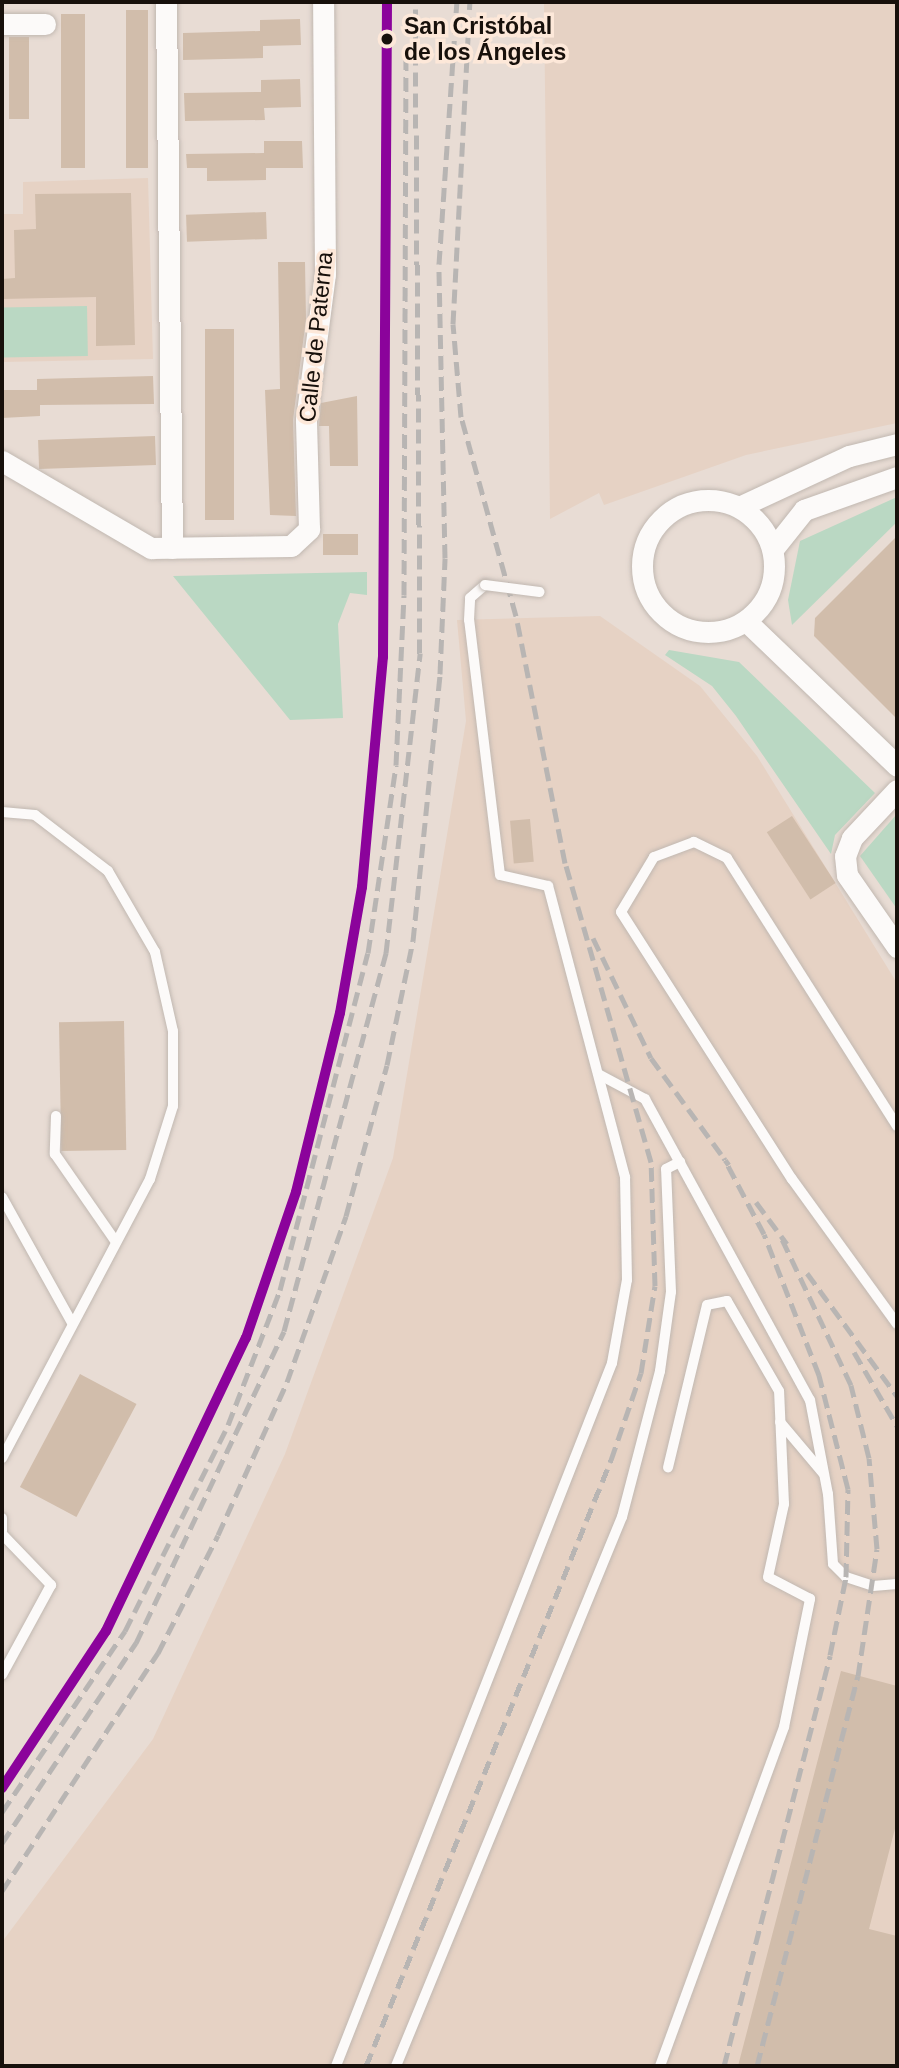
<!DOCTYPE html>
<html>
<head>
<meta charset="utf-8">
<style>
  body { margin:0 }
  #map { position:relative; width:899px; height:2068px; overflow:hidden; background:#e8dcd4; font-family:Arial,sans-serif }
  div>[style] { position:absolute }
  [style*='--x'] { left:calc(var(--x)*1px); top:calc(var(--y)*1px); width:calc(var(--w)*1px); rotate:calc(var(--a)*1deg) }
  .built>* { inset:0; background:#e6d2c4 }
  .green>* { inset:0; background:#bad8c3; transform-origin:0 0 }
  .building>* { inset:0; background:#d1bdab; transform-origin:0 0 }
  .roads { filter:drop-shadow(0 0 2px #c1b8b1) drop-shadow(0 0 2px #c1b8b1) }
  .service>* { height:10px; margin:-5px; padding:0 5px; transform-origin:5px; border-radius:5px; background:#fcfaf9 }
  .minor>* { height:21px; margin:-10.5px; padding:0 10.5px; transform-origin:10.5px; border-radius:10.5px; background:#fcfaf9 }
  .minor>.ring { margin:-10.5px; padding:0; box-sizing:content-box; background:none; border:21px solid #fcfaf9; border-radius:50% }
  .rail>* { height:5px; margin-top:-2.5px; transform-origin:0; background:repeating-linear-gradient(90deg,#b8b5b3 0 14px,transparent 0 21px) }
  .bridges { filter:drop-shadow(0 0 2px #c1b8b1) drop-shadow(0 0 2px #c1b8b1) }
  .service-bridge>* { height:10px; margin:-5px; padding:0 5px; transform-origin:5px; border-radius:5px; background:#fcfaf9 }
  .rail-1>* { height:10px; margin:-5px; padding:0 5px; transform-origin:5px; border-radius:5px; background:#8b039b }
  .dots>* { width:19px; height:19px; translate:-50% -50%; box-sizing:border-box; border:4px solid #fde8d9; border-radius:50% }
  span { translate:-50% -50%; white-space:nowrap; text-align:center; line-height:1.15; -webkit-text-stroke:7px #fde8d9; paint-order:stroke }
  .stop-label { font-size:23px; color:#17100b; font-weight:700 }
  .left { translate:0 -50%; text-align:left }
  .street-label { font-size:23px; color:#17100b }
  .frame { position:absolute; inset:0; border:4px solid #17100b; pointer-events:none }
</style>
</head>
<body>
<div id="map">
  <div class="built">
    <div style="clip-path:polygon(544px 2px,897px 2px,897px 423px,746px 455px,604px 505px,599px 493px,550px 519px)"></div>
    <div style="clip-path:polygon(148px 178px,153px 359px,2px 362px,2px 214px,23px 214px,23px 182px)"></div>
    <div style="clip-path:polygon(600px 616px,700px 686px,757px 756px,897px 983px,897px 2066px,2px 2066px,2px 1942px,153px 1739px,285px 1454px,393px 1158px,466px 721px,457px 620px)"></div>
  </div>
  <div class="green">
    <div style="left:87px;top:306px;width:50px;height:85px;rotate:89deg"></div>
    <div style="clip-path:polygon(897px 497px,897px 522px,792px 625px,788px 600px,800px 541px)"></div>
    <div style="clip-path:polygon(367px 572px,367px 595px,350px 593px,338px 624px,343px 718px,290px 720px,173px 576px)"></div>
    <div style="clip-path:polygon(669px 650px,739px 662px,875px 793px,835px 835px,831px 854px,736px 716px,712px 686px,665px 655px)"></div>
    <div style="clip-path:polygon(896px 815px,897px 816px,897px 909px,860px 856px)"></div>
  </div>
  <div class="building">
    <div style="left:126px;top:10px;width:22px;height:158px"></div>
    <div style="left:61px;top:14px;width:24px;height:154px"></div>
    <div style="clip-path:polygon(300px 19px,301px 45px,263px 46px,263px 58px,183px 60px,183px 33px,260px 31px,260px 20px)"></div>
    <div style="left:9px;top:37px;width:20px;height:82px"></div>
    <div style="clip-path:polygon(300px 79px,301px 107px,264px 108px,265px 120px,185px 121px,184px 93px,261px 92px,261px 80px)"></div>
    <div style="clip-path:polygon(264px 141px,302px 141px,303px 168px,266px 168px,266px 180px,207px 181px,207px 168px,187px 168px,186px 154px,264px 153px)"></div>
    <div style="clip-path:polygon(131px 193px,135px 345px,96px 346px,96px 297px,2px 299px,2px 279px,15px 278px,14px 230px,36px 229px,35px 194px)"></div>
    <div style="left:266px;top:212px;width:27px;height:80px;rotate:88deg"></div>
    <div style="clip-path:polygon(278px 262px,305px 262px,306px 319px,293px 420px,296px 516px,270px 515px,265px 390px,280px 389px)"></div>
    <div style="left:205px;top:329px;width:29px;height:191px"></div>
    <div style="clip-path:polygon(153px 376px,154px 404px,40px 405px,40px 416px,2px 418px,2px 390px,37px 390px,37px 379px)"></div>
    <div style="clip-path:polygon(357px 396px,358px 466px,330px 466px,329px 426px,319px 426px,321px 403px)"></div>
    <div style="left:155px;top:436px;width:29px;height:117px;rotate:88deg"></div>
    <div style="left:358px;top:534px;width:21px;height:35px;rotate:90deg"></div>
    <div style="clip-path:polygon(897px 536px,897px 719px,814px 636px,815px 618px)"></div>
    <div style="left:792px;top:816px;width:80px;height:30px;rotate:57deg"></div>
    <div style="left:530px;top:819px;width:43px;height:20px;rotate:85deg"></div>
    <div style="left:124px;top:1021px;width:129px;height:65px;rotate:89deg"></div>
    <div style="left:80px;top:1374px;width:64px;height:128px;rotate:28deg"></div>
    <div style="clip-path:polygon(841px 1671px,897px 1686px,897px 1821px,869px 1929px,897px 1936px,897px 2066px,738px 2066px)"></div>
  </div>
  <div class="roads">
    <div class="service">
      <div style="--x:2;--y:812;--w:33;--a:5"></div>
      <div style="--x:35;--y:815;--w:92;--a:37.5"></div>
      <div style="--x:108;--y:871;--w:94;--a:59.9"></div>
      <div style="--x:155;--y:952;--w:81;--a:77.2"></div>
      <div style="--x:173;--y:1031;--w:75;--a:90"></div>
      <div style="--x:173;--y:1106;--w:77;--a:107.5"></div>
      <div style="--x:150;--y:1179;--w:316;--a:117.9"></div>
      <div style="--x:600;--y:1075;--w:51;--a:28.1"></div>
      <div style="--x:645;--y:1099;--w:343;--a:61.3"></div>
      <div style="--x:810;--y:1400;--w:96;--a:79.2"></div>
      <div style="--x:828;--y:1494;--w:70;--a:85.9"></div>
      <div style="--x:833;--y:1564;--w:18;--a:45"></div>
      <div style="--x:846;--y:1577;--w:28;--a:18"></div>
      <div style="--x:873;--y:1586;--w:24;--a:-5"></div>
      <div style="--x:56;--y:1116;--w:38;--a:92"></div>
      <div style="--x:55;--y:1154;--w:107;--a:55.3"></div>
      <div style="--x:897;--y:1126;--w:317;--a:-122.4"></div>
      <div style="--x:727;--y:858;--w:37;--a:-154"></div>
      <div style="--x:694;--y:842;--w:43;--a:159.4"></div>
      <div style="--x:654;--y:857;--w:64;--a:121"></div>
      <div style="--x:621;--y:912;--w:317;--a:57.4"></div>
      <div style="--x:792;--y:1179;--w:179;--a:54.1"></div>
      <div style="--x:2;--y:1197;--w:144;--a:60.9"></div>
      <div style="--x:780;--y:1422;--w:67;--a:49.9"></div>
      <div style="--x:2;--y:1518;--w:13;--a:90"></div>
      <div style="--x:2;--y:1534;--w:71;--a:46.1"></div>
      <div style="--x:51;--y:1585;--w:102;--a:118.6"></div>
      <div style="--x:336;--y:2066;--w:755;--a:-68.56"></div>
      <div style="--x:612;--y:1363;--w:84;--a:-79.8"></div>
      <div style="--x:627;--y:1280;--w:103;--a:-91.1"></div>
      <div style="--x:625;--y:1177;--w:301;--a:-104.8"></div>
      <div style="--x:548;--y:886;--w:49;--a:-167.1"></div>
      <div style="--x:500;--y:875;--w:257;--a:-96.9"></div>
      <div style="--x:469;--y:620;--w:22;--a:-87"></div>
      <div style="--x:470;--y:598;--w:20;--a:-41"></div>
      <div style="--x:396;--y:2066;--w:594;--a:-67.63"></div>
      <div style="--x:622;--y:1517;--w:151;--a:-75.4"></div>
      <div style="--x:660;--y:1371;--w:80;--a:-82.1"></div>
      <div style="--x:671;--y:1292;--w:123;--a:-92.3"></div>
      <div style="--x:666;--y:1169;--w:16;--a:-27"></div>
      <div style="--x:660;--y:2066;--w:361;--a:-69.9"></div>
      <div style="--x:784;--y:1727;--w:131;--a:-78.5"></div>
      <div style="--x:810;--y:1599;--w:47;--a:-152.4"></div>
      <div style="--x:768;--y:1577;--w:75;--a:-77.6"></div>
      <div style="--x:784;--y:1504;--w:113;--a:-92.5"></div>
      <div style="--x:779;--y:1391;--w:104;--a:-120"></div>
      <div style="--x:727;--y:1301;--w:20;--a:169"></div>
      <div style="--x:707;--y:1305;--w:167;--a:103.5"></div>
    </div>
    <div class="minor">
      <div style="--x:166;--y:2;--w:546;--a:89.37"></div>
      <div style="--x:2;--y:24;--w:43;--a:0"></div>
      <div style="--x:2;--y:461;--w:173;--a:30.3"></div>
      <div style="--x:151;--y:548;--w:140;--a:-0.8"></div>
      <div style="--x:291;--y:546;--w:25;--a:-43"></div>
      <div style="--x:309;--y:529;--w:109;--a:-91.6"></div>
      <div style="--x:306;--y:420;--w:147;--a:-82.6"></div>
      <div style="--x:325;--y:274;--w:272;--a:-90.4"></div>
      <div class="ring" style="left:642px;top:500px;width:111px;height:111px"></div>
      <div style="--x:739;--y:507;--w:121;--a:-24.9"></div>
      <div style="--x:849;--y:456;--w:49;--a:-14"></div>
      <div style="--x:773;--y:549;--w:50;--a:-51.5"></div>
      <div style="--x:804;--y:510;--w:99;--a:-19.5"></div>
      <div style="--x:746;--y:621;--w:209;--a:43.8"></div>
      <div style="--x:897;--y:790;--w:66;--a:133.2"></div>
      <div style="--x:852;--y:838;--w:19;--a:111"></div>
      <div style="--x:845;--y:856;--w:19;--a:84"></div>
      <div style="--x:847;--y:875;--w:88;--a:55.2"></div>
    </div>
  </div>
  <div class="rail">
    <div style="--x:593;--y:938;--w:133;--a:64.2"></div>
    <div style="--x:651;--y:1058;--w:132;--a:53.9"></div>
    <div style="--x:756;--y:1202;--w:52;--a:53.6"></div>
    <div style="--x:807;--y:1273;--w:152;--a:53.8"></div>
    <div style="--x:854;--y:1352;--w:86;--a:59.8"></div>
    <div style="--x:2;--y:1812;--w:219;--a:-55.8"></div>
    <div style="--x:125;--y:1631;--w:230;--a:-63.4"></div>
    <div style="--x:228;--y:1425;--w:145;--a:-68.9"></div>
    <div style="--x:280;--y:1290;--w:348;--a:-75.4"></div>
    <div style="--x:368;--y:953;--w:190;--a:-81.5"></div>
    <div style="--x:396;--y:765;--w:170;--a:-87.3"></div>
    <div style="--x:404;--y:595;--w:548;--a:-89.79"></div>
    <div style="--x:2;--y:1843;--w:241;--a:-56.2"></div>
    <div style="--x:136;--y:1643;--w:345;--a:-64.6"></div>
    <div style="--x:284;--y:1331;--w:392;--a:-74.9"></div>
    <div style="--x:386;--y:953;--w:302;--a:-83.5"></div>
    <div style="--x:420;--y:653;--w:651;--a:-90.44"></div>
    <div style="--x:2;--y:1891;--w:285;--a:-56.8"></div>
    <div style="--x:158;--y:1653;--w:132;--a:-63"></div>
    <div style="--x:218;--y:1535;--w:168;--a:-65.7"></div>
    <div style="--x:287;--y:1382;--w:176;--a:-70.4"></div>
    <div style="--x:346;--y:1216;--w:156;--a:-74.8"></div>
    <div style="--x:387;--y:1065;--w:127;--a:-78.2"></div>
    <div style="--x:413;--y:941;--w:268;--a:-84.2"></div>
    <div style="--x:440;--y:674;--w:116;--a:-87.5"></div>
    <div style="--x:445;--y:558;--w:294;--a:-91.2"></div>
    <div style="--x:439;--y:264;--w:263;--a:-86.1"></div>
    <div style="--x:366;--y:2066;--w:654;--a:-67.99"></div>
    <div style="--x:611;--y:1460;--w:92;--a:-71"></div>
    <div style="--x:641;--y:1373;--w:88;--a:-80.9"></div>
    <div style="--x:655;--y:1286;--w:124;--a:-91.8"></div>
    <div style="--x:651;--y:1162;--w:311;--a:-106"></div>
    <div style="--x:565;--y:863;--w:252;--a:-101.2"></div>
    <div style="--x:516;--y:616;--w:206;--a:-105.4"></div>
    <div style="--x:461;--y:417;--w:93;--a:-94.9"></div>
    <div style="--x:453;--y:324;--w:322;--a:-87"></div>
    <div style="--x:724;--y:2066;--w:424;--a:-75.5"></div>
    <div style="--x:830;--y:1655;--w:80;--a:-78.4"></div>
    <div style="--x:846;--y:1577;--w:88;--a:-88.7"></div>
    <div style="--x:848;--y:1489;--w:118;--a:-104.3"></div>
    <div style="--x:819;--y:1375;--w:151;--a:-111.3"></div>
    <div style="--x:764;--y:1234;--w:86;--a:-117.8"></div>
    <div style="--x:757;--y:2066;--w:403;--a:-75.5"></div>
    <div style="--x:858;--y:1676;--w:128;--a:-81.5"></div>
    <div style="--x:877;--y:1549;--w:91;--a:-95"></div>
    <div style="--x:869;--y:1458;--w:75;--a:-103.9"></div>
    <div style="--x:851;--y:1385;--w:164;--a:-115.3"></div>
  </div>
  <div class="bridges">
    <div class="service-bridge">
      <div style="--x:485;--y:585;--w:55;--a:7.3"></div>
    </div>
  </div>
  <div class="rail-1">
    <div style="--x:2;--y:1788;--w:188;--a:-56.5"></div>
    <div style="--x:106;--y:1631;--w:325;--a:-64.5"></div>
    <div style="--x:246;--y:1338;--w:154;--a:-71.1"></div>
    <div style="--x:296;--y:1192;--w:184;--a:-76.2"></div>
    <div style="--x:340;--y:1013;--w:128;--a:-80.1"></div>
    <div style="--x:362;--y:887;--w:231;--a:-84.8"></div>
    <div style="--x:383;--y:657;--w:655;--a:-89.65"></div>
  </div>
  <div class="dots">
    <div style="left:387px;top:39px;background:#17100b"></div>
  </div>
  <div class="stop-label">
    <span class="left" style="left:404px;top:39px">San Cristóbal<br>de los Ángeles</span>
  </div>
  <div class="street-label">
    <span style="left:316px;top:337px;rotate:-84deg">Calle de Paterna</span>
  </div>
  <div class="frame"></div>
</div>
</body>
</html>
